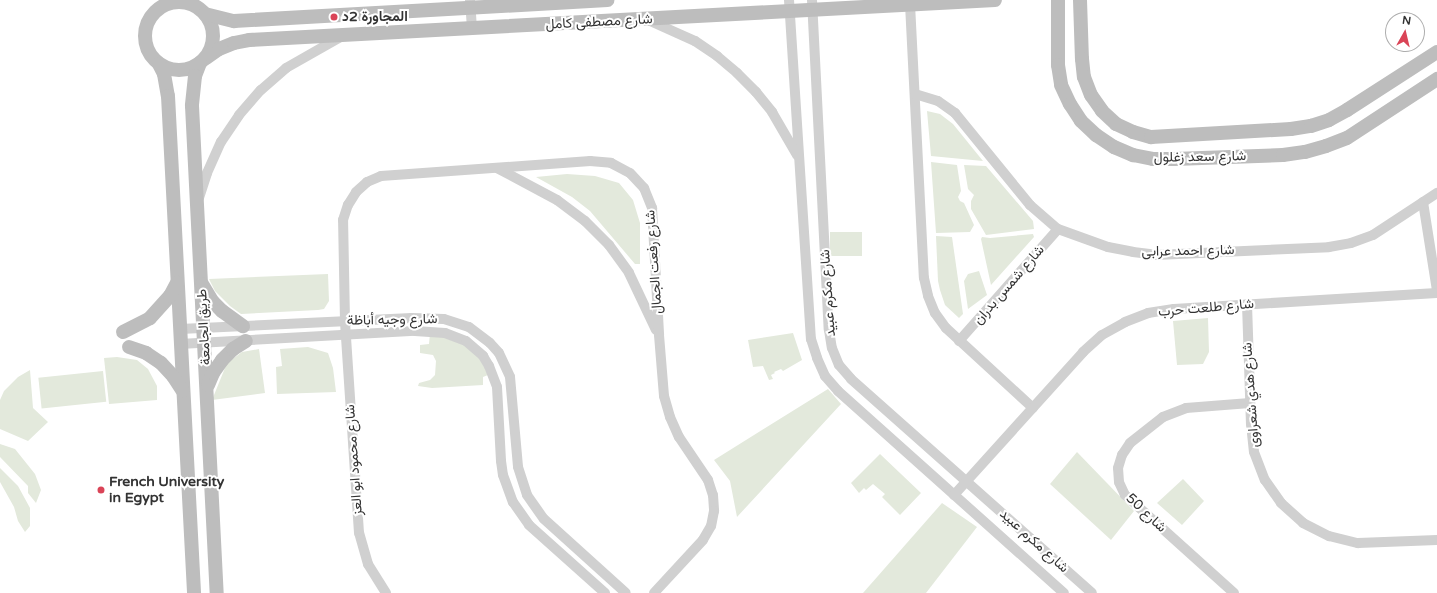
<!DOCTYPE html>
<html>
<head>
<meta charset="utf-8">
<style>
  body { margin:0 }
  #map { position:relative; width:1437px; height:593px; overflow:hidden; background:#fff; font-family:"Varela Round",Vazirmatn,sans-serif }
  div>[style] { position:absolute }
  [style*='--x'] { left:calc(var(--x)*1px); top:calc(var(--y)*1px); width:calc(var(--w)*1px); rotate:calc(var(--a)*1deg) }
  .green>* { inset:0; background:#e3e9dc; transform-origin:0 0 }
  .street>* { height:10px; margin:-5px; padding:0 5px; transform-origin:5px; border-radius:5px; background:#d0d0d0 }
  .secondary>* { height:14px; margin:-7px; padding:0 7px; transform-origin:7px; border-radius:7px; background:#bdbdbd }
  .secondary>.ring { margin:-7px; padding:0; box-sizing:content-box; background:none; border:14px solid #bdbdbd; border-radius:50% }
  .dots>* { width:11px; height:11px; translate:-50% -50%; box-sizing:border-box; border:2px solid #fff; border-radius:50% }
  span { translate:-50% -50%; white-space:nowrap; text-align:center; line-height:1.15; -webkit-text-stroke:4px #fff; paint-order:stroke }
  .poi-label { font-size:14px; color:#333; font-weight:700 }
  .left { translate:0 -50%; text-align:left }
  .street-label { font-size:14px; color:#333 }
  .north { position:absolute; left:1385px; top:12px; width:40px; height:40px; box-sizing:border-box; background:#fff; border:1px solid #adadad; border-radius:50%; rotate:8deg; font-size:11px; font-weight:700; line-height:16px; text-align:center; color:#333 }
  .north::after { content:''; display:block; margin:auto; width:14px; height:18px; background:#da4457; clip-path:polygon(50% 0,100% 100%,50% 72%,0 100%) }
</style>
</head>
<body>
<div id="map">
  <div class="green">
    <div style="clip-path:polygon(927px 111px,940px 114px,953px 124px,983px 161px,931px 156px)"></div>
    <div style="clip-path:polygon(931px 162px,957px 165px,961px 191px,958px 197px,960px 201px,964px 203px,974px 225px,970px 232px,936px 233px)"></div>
    <div style="clip-path:polygon(964px 165px,986px 166px,1033px 221px,1034px 229px,986px 235px,971px 209px,971px 201px,974px 195px,968px 189px)"></div>
    <div style="clip-path:polygon(567px 174px,595px 176px,619px 183px,633px 200px,640px 223px,640px 264px,635px 264px,590px 211px,572px 197px,536px 177px)"></div>
    <div style="left:862px;top:232px;width:24px;height:32px;rotate:90deg"></div>
    <div style="clip-path:polygon(1033px 234px,1034px 237px,991px 285px,981px 239px,982px 237px,990px 238px)"></div>
    <div style="clip-path:polygon(936px 236px,952px 237px,963px 314px,959px 318px,945px 305px,940px 290px,938px 281px)"></div>
    <div style="clip-path:polygon(979px 271px,987px 295px,968px 309px,964px 281px,968px 274px)"></div>
    <div style="clip-path:polygon(328px 274px,329px 301px,324px 309px,318px 310px,241px 314px,230px 306px,215px 291px,209px 279px)"></div>
    <div style="clip-path:polygon(1208px 318px,1209px 352px,1203px 364px,1177px 365px,1173px 321px)"></div>
    <div style="clip-path:polygon(430px 333px,446px 336px,473px 350px,483px 364px,488px 375px,483px 377px,483px 385px,432px 388px,418px 386px,419px 383px,430px 380px,435px 375px,436px 361px,433px 355px,420px 353px,420px 345px,429px 344px)"></div>
    <div style="clip-path:polygon(793px 333px,802px 360px,783px 371px,781px 369px,774px 372px,775px 373px,771px 375px,773px 379px,769px 380px,763px 366px,753px 367px,748px 340px)"></div>
    <div style="clip-path:polygon(308px 347px,328px 353px,333px 368px,336px 392px,277px 394px,276px 367px,282px 366px,280px 349px)"></div>
    <div style="clip-path:polygon(259px 349px,265px 393px,212px 400px,227px 363px,242px 352px)"></div>
    <div style="clip-path:polygon(117px 357px,137px 360px,148px 369px,157px 386px,157px 400px,109px 404px,104px 358px)"></div>
    <div style="clip-path:polygon(30px 370px,33px 408px,48px 422px,28px 441px,0 429px,0 400px,4px 391px,18px 377px)"></div>
    <div style="left:103px;top:371px;width:31px;height:65px;rotate:84deg"></div>
    <div style="clip-path:polygon(828px 389px,841px 404px,737px 517px,730px 481px,714px 460px)"></div>
    <div style="clip-path:polygon(0 444px,15px 449px,35px 474px,41px 490px,36px 503px,28px 493px,28px 486px,0 457px)"></div>
    <div style="clip-path:polygon(1077px 452px,1134px 511px,1111px 540px,1050px 484px)"></div>
    <div style="clip-path:polygon(880px 454px,921px 493px,900px 515px,882px 497px,885px 494px,873px 484px,866px 490px,864px 488px,859px 493px,851px 483px)"></div>
    <div style="clip-path:polygon(0 468px,18px 486px,30px 508px,30px 526px,25px 532px,18px 521px,14px 507px,0 482px)"></div>
    <div style="clip-path:polygon(1183px 479px,1204px 501px,1182px 525px,1157px 503px)"></div>
    <div style="clip-path:polygon(942px 503px,977px 527px,926px 593px,863px 593px)"></div>
  </div>
  <div class="street">
    <div style="--x:470;--y:0;--w:28;--a:86"></div>
    <div style="--x:789;--y:0;--w:340;--a:86.3"></div>
    <div style="--x:811;--y:339;--w:20;--a:72"></div>
    <div style="--x:817;--y:358;--w:20;--a:66"></div>
    <div style="--x:825;--y:376;--w:20;--a:49"></div>
    <div style="--x:838;--y:391;--w:303;--a:41.8"></div>
    <div style="--x:812;--y:0;--w:330;--a:87.1"></div>
    <div style="--x:829;--y:330;--w:18;--a:81"></div>
    <div style="--x:832;--y:348;--w:18;--a:68"></div>
    <div style="--x:839;--y:365;--w:18;--a:49"></div>
    <div style="--x:851;--y:379;--w:322;--a:41.6"></div>
    <div style="--x:910;--y:4;--w:274;--a:87.1"></div>
    <div style="--x:924;--y:278;--w:18;--a:77"></div>
    <div style="--x:928;--y:296;--w:18;--a:68"></div>
    <div style="--x:935;--y:313;--w:19;--a:54"></div>
    <div style="--x:946;--y:328;--w:118;--a:42.6"></div>
    <div style="--x:648;--y:20;--w:51;--a:24.1"></div>
    <div style="--x:695;--y:41;--w:27;--a:34"></div>
    <div style="--x:717;--y:56;--w:26;--a:40"></div>
    <div style="--x:737;--y:73;--w:27;--a:45"></div>
    <div style="--x:756;--y:92;--w:26;--a:51"></div>
    <div style="--x:772;--y:112;--w:50;--a:59.8"></div>
    <div style="--x:915;--y:94;--w:24;--a:17"></div>
    <div style="--x:938;--y:101;--w:21;--a:35"></div>
    <div style="--x:955;--y:113;--w:119;--a:50.8"></div>
    <div style="--x:1030;--y:205;--w:37;--a:41"></div>
    <div style="--x:1058;--y:229;--w:53;--a:19.8"></div>
    <div style="--x:1108;--y:247;--w:25;--a:11"></div>
    <div style="--x:1133;--y:252;--w:23;--a:7"></div>
    <div style="--x:1156;--y:255;--w:173;--a:-2.6"></div>
    <div style="--x:1329;--y:247;--w:22;--a:-10"></div>
    <div style="--x:1351;--y:243;--w:23;--a:-20"></div>
    <div style="--x:1373;--y:235;--w:77;--a:-33.3"></div>
    <div style="--x:497;--y:168;--w:68;--a:28.1"></div>
    <div style="--x:557;--y:200;--w:35;--a:37"></div>
    <div style="--x:585;--y:221;--w:34;--a:45"></div>
    <div style="--x:609;--y:245;--w:34;--a:54"></div>
    <div style="--x:629;--y:273;--w:63;--a:64.7"></div>
    <div style="--x:199;--y:198;--w:26;--a:-72"></div>
    <div style="--x:207;--y:173;--w:34;--a:-66"></div>
    <div style="--x:221;--y:142;--w:32;--a:-56"></div>
    <div style="--x:239;--y:115;--w:33;--a:-49"></div>
    <div style="--x:261;--y:90;--w:33;--a:-41"></div>
    <div style="--x:286;--y:68;--w:64;--a:-29.7"></div>
    <div style="--x:1423;--y:202;--w:89;--a:81"></div>
    <div style="--x:1247;--y:304;--w:120;--a:88.1"></div>
    <div style="--x:1251;--y:424;--w:28;--a:84"></div>
    <div style="--x:1254;--y:452;--w:30;--a:69"></div>
    <div style="--x:1265;--y:480;--w:28;--a:55"></div>
    <div style="--x:1281;--y:503;--w:30;--a:42"></div>
    <div style="--x:1303;--y:523;--w:29;--a:27"></div>
    <div style="--x:1329;--y:536;--w:30;--a:14"></div>
    <div style="--x:1358;--y:543;--w:79;--a:-2.2"></div>
    <div style="--x:180;--y:329;--w:232;--a:-2.7"></div>
    <div style="--x:412;--y:318;--w:32;--a:2"></div>
    <div style="--x:444;--y:319;--w:26;--a:18"></div>
    <div style="--x:469;--y:327;--w:26;--a:37"></div>
    <div style="--x:490;--y:343;--w:13;--a:48"></div>
    <div style="--x:499;--y:353;--w:26;--a:65"></div>
    <div style="--x:510;--y:377;--w:90;--a:84.9"></div>
    <div style="--x:518;--y:467;--w:29;--a:72"></div>
    <div style="--x:527;--y:495;--w:29;--a:55"></div>
    <div style="--x:544;--y:519;--w:110;--a:42.1"></div>
    <div style="--x:959;--y:341;--w:149;--a:-48.5"></div>
    <div style="--x:180;--y:344;--w:235;--a:-3.2"></div>
    <div style="--x:415;--y:331;--w:30;--a:4"></div>
    <div style="--x:445;--y:333;--w:22;--a:21"></div>
    <div style="--x:466;--y:341;--w:23;--a:41"></div>
    <div style="--x:483;--y:356;--w:12;--a:59"></div>
    <div style="--x:489;--y:366;--w:22;--a:69"></div>
    <div style="--x:497;--y:387;--w:74;--a:86.9"></div>
    <div style="--x:501;--y:461;--w:14;--a:82"></div>
    <div style="--x:503;--y:475;--w:29;--a:70"></div>
    <div style="--x:513;--y:502;--w:28;--a:55"></div>
    <div style="--x:529;--y:525;--w:102;--a:41.8"></div>
    <div style="--x:954;--y:495;--w:193;--a:-47.9"></div>
    <div style="--x:1083;--y:352;--w:25;--a:-42"></div>
    <div style="--x:1102;--y:335;--w:26;--a:-29"></div>
    <div style="--x:1125;--y:322;--w:25;--a:-21"></div>
    <div style="--x:1148;--y:313;--w:26;--a:-9"></div>
    <div style="--x:1174;--y:309;--w:263;--a:-3.5"></div>
    <div style="--x:386;--y:593;--w:34;--a:-122"></div>
    <div style="--x:368;--y:564;--w:32;--a:-106"></div>
    <div style="--x:359;--y:533;--w:212;--a:-93.8"></div>
    <div style="--x:345;--y:321;--w:101;--a:-91.1"></div>
    <div style="--x:343;--y:220;--w:16;--a:-72"></div>
    <div style="--x:348;--y:205;--w:15;--a:-58"></div>
    <div style="--x:356;--y:192;--w:15;--a:-42"></div>
    <div style="--x:367;--y:182;--w:15;--a:-23"></div>
    <div style="--x:381;--y:176;--w:210;--a:-4.1"></div>
    <div style="--x:590;--y:161;--w:21;--a:5"></div>
    <div style="--x:611;--y:163;--w:21;--a:28"></div>
    <div style="--x:630;--y:173;--w:21;--a:47"></div>
    <div style="--x:644;--y:188;--w:22;--a:68"></div>
    <div style="--x:652;--y:208;--w:127;--a:86.8"></div>
    <div style="--x:659;--y:335;--w:61;--a:85.3"></div>
    <div style="--x:664;--y:396;--w:22;--a:74"></div>
    <div style="--x:670;--y:417;--w:22;--a:66"></div>
    <div style="--x:679;--y:437;--w:52;--a:56"></div>
    <div style="--x:708;--y:480;--w:16;--a:72"></div>
    <div style="--x:713;--y:495;--w:16;--a:86"></div>
    <div style="--x:714;--y:511;--w:15;--a:101"></div>
    <div style="--x:711;--y:526;--w:16;--a:120"></div>
    <div style="--x:703;--y:540;--w:72;--a:132.8"></div>
    <div style="--x:1234;--y:593;--w:147;--a:-138"></div>
    <div style="--x:1125;--y:495;--w:14;--a:-115"></div>
    <div style="--x:1119;--y:482;--w:14;--a:-94"></div>
    <div style="--x:1118;--y:468;--w:14;--a:-73"></div>
    <div style="--x:1122;--y:455;--w:14;--a:-56"></div>
    <div style="--x:1130;--y:443;--w:42;--a:-38.2"></div>
    <div style="--x:1163;--y:417;--w:25;--a:-21"></div>
    <div style="--x:1186;--y:408;--w:64;--a:-4.5"></div>
  </div>
  <div class="secondary">
    <div style="--x:1058;--y:0;--w:65;--a:90"></div>
    <div style="--x:1058;--y:65;--w:20;--a:81"></div>
    <div style="--x:1061;--y:85;--w:21;--a:65"></div>
    <div style="--x:1070;--y:104;--w:20;--a:57"></div>
    <div style="--x:1081;--y:121;--w:21;--a:43"></div>
    <div style="--x:1096;--y:135;--w:22;--a:34"></div>
    <div style="--x:1114;--y:147;--w:21;--a:23"></div>
    <div style="--x:1133;--y:155;--w:20;--a:11"></div>
    <div style="--x:1153;--y:159;--w:21;--a:0"></div>
    <div style="--x:1174;--y:159;--w:109;--a:-2.1"></div>
    <div style="--x:1283;--y:155;--w:22;--a:-8"></div>
    <div style="--x:1305;--y:152;--w:22;--a:-16"></div>
    <div style="--x:1326;--y:146;--w:22;--a:-21"></div>
    <div style="--x:1347;--y:138;--w:108;--a:-33.2"></div>
    <div style="--x:1080;--y:0;--w:59;--a:88.1"></div>
    <div style="--x:1082;--y:59;--w:18;--a:84"></div>
    <div style="--x:1084;--y:77;--w:19;--a:69"></div>
    <div style="--x:1091;--y:95;--w:19;--a:55"></div>
    <div style="--x:1102;--y:111;--w:19;--a:43"></div>
    <div style="--x:1116;--y:124;--w:19;--a:25"></div>
    <div style="--x:1133;--y:132;--w:19;--a:16"></div>
    <div style="--x:1151;--y:137;--w:140;--a:-3.3"></div>
    <div style="--x:1291;--y:129;--w:20;--a:-9"></div>
    <div style="--x:1311;--y:126;--w:19;--a:-18"></div>
    <div style="--x:1329;--y:120;--w:21;--a:-29"></div>
    <div style="--x:1347;--y:110;--w:107;--a:-32.8"></div>
    <div class="ring" style="left:145px;top:2px;width:54px;height:54px"></div>
    <div style="--x:205;--y:14;--w:30;--a:14"></div>
    <div style="--x:234;--y:21;--w:374;--a:-3.2"></div>
    <div style="--x:206;--y:58;--w:16;--a:-35"></div>
    <div style="--x:219;--y:49;--w:16;--a:-22"></div>
    <div style="--x:234;--y:43;--w:15;--a:-11"></div>
    <div style="--x:249;--y:40;--w:747;--a:-3.07"></div>
    <div style="--x:200;--y:63;--w:14;--a:111"></div>
    <div style="--x:195;--y:76;--w:30;--a:96"></div>
    <div style="--x:192;--y:106;--w:488;--a:87.1"></div>
    <div style="--x:159;--y:64;--w:11;--a:63"></div>
    <div style="--x:164;--y:74;--w:22;--a:80"></div>
    <div style="--x:168;--y:96;--w:498;--a:87"></div>
    <div style="--x:202;--y:284;--w:21;--a:59"></div>
    <div style="--x:213;--y:302;--w:13;--a:45"></div>
    <div style="--x:222;--y:311;--w:26;--a:36"></div>
    <div style="--x:123;--y:332;--w:30;--a:-27"></div>
    <div style="--x:150;--y:318;--w:30;--a:-48"></div>
    <div style="--x:170;--y:296;--w:15;--a:-62"></div>
    <div style="--x:129;--y:347;--w:18;--a:19"></div>
    <div style="--x:146;--y:353;--w:18;--a:34"></div>
    <div style="--x:161;--y:363;--w:18;--a:47"></div>
    <div style="--x:173;--y:376;--w:17;--a:57"></div>
    <div style="--x:208;--y:385;--w:13;--a:-67"></div>
    <div style="--x:213;--y:373;--w:16;--a:-55"></div>
    <div style="--x:222;--y:360;--w:16;--a:-45"></div>
    <div style="--x:233;--y:349;--w:15;--a:-32"></div>
  </div>
  <div class="dots">
    <div style="left:334px;top:17px;background:#da4457"></div>
    <div style="left:101px;top:490px;background:#da4457"></div>
  </div>
  <div class="poi-label">
    <span class="left" style="left:342px;top:17px">المجاورة 2د</span>
    <span class="left" style="left:109px;top:490px">French University<br>in Egypt</span>
  </div>
  <div class="street-label">
    <span style="left:599px;top:22px;rotate:-3deg">شارع مصطفى كامل</span>
    <span style="left:1200px;top:157px;rotate:-1deg">شارع سعد زغلول</span>
    <span style="left:1188px;top:251px;rotate:-1deg">شارع احمد عرابى</span>
    <span style="left:654px;top:262px;rotate:-94deg">شارع رفعت الجمال</span>
    <span style="left:1009px;top:285px;rotate:-49deg">شارع شمس بدران</span>
    <span style="left:828px;top:293px;rotate:-94deg">شارع مكرم عبيد</span>
    <span style="left:1206px;top:308px;rotate:-5deg">شارع طلعت حرب</span>
    <span style="left:392px;top:320px;rotate:-1deg">شارع وجيه أباظة</span>
    <span style="left:204px;top:327px;rotate:-93deg">طريق الجامعة</span>
    <span style="left:1251px;top:395px;rotate:-94deg">شارع هدي شعراوى</span>
    <span style="left:354px;top:460px;rotate:-94deg">شارع محمود ابو العز</span>
    <span style="left:1146px;top:513px;rotate:43deg">شارع 50</span>
    <span style="left:1034px;top:541px;rotate:42deg">شارع مكرم عبيد</span>
  </div>
  <div class="north">N</div>
</div>
</body>
</html>
